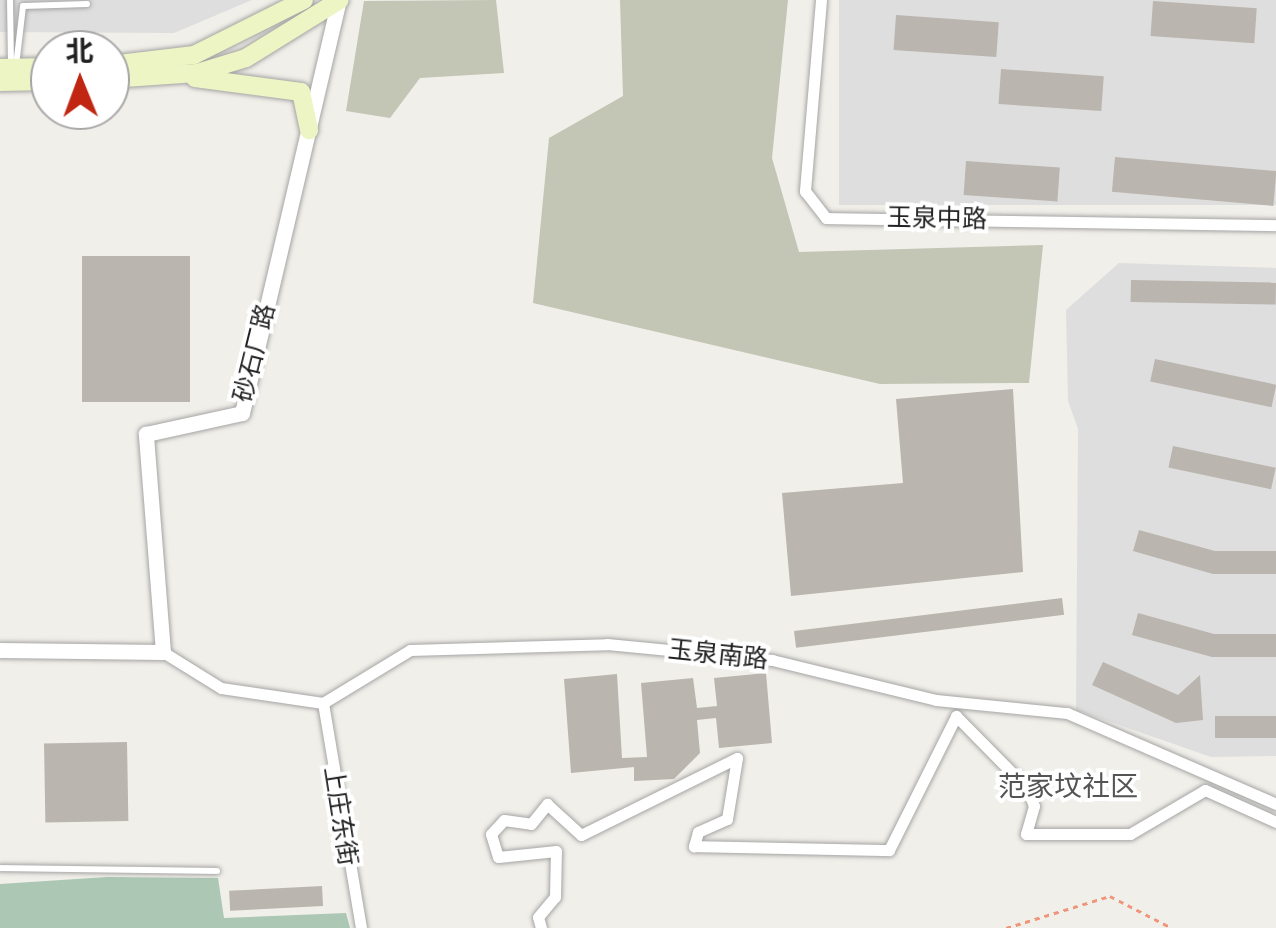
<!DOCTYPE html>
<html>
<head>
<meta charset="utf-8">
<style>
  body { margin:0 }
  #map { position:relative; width:1276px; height:928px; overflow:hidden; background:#f1efe9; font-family:"Fira Sans","Noto Sans SC",sans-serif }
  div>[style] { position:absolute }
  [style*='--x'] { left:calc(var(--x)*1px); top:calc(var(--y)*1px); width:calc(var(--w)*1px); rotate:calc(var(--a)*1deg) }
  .residential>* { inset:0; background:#dfdede; transform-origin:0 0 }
  .construction>* { inset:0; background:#c3c5b5 }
  .cemetery>* { inset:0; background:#acc7b3 }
  .building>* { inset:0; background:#bab5ae; transform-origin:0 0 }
  .path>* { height:2.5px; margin-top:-1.25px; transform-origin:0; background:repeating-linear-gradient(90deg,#ee957c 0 5px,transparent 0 10px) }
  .roads { filter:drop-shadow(0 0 2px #a5a5a5) drop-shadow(0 0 2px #a5a5a5) }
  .service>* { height:6px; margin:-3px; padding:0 3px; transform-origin:3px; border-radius:3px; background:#fff }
  .minor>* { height:11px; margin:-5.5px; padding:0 5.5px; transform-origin:5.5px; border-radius:5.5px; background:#fff }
  .tertiary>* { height:15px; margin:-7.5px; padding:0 7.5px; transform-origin:7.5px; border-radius:7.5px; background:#fff }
  .secondary>* { height:18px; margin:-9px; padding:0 9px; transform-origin:9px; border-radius:9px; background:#ecf5c3 }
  span { translate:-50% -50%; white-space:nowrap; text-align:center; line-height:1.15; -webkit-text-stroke:8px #fff; paint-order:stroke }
  .street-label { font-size:25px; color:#212121 }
  .neighbourhood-label { font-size:28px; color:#545454 }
  .north { position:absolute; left:30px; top:30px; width:100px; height:100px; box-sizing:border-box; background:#fff; border:2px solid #a6a6a6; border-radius:50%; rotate:359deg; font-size:28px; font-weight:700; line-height:40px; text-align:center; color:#212121 }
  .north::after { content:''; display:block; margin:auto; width:35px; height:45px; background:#c02612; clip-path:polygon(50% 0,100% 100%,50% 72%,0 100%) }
</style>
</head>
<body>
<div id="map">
  <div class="residential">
    <div style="clip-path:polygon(0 0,252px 0,174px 33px,0 32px)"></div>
    <div style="left:839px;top:0;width:437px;height:205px"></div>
    <div style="clip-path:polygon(1119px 263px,1276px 268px,1276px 756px,1211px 757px,1076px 710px,1078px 429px,1068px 401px,1066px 310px)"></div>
  </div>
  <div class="construction">
    <div style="clip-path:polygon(496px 0,504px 73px,420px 78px,390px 118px,346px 111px,364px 1px)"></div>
    <div style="clip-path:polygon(620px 0,788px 0,772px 158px,799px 252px,1043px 245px,1029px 383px,880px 384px,533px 303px,549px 138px,623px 96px)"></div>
  </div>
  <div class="cemetery">
    <div style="clip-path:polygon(107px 877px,218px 878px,224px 918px,346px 913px,350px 928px,0 928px,0 884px)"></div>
  </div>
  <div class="building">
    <div style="left:1153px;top:1px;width:104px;height:35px;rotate:4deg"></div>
    <div style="left:896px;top:15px;width:103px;height:35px;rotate:4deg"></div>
    <div style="left:1001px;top:69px;width:103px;height:35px;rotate:4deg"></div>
    <div style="left:1115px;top:157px;width:162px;height:35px;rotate:5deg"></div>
    <div style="left:966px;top:161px;width:94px;height:34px;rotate:4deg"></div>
    <div style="left:82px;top:256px;width:108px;height:146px"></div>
    <div style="left:1131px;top:280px;width:145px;height:22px;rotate:1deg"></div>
    <div style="left:1155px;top:359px;width:124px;height:23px;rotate:12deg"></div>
    <div style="clip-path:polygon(1013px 389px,1023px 572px,791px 596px,782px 493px,903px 483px,896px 399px)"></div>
    <div style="left:1173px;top:446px;width:105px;height:22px;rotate:12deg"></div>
    <div style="clip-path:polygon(1139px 530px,1215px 551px,1276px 551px,1276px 574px,1213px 574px,1133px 551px)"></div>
    <div style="left:1062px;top:598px;width:17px;height:270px;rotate:83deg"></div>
    <div style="clip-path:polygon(1138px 613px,1214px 634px,1276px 634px,1276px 657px,1212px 657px,1132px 635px)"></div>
    <div style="clip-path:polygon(1103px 662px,1178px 695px,1200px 675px,1203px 720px,1176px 723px,1092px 685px)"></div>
    <div style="clip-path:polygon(766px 673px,772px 743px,719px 748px,716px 718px,697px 720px,700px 753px,674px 779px,634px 781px,634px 767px,571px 773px,564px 679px,617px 674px,622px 758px,647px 757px,641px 683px,693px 678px,697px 708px,717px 706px,714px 678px)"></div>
    <div style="left:1276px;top:716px;width:22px;height:61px;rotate:90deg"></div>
    <div style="left:127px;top:742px;width:79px;height:83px;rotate:89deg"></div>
    <div style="left:322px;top:886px;width:20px;height:93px;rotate:87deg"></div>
  </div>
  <div class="path">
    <div style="--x:1006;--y:928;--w:109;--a:-17.1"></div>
    <div style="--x:1110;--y:896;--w:70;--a:27.3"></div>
  </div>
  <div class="roads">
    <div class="service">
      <div style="--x:10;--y:0;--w:64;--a:89.1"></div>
      <div style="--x:16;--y:66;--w:60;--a:-83.3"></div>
      <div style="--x:23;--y:6;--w:64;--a:-1.8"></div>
      <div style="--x:0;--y:868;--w:217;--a:0.8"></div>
    </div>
    <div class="minor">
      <div style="--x:821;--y:0;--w:192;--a:94.8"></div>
      <div style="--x:805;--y:191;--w:34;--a:52"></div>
      <div style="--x:826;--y:218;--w:450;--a:0.9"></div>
      <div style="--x:163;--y:652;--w:68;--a:31.8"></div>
      <div style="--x:221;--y:688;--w:103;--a:8.4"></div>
      <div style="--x:323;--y:703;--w:102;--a:-31.3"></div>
      <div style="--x:410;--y:650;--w:197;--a:-1.7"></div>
      <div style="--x:607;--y:644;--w:166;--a:5.5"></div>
      <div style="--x:772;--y:660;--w:169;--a:13.7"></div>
      <div style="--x:936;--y:700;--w:132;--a:5.7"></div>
      <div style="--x:1067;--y:713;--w:228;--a:23.5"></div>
      <div style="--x:323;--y:703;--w:228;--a:80.4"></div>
      <div style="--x:541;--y:928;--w:11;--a:-105"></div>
      <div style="--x:538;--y:917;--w:26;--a:-50"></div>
      <div style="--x:555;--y:897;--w:46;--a:-88.8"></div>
      <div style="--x:556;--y:851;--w:58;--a:174.1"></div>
      <div style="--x:498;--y:857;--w:24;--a:-107"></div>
      <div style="--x:491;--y:834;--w:19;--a:-47"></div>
      <div style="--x:504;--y:820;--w:27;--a:8"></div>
      <div style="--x:531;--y:824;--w:26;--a:-51"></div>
      <div style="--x:547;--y:804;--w:46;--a:42.4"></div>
      <div style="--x:581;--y:835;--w:174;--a:-26.3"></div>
      <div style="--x:737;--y:758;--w:62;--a:99.3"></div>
      <div style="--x:727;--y:819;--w:32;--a:156"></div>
      <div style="--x:698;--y:832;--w:15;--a:106"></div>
      <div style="--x:694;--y:846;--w:195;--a:1.2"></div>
      <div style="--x:889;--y:850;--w:150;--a:-63.4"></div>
      <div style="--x:956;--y:716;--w:103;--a:45.4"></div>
      <div style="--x:1028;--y:789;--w:18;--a:71"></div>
      <div style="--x:1034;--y:806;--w:29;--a:106"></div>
      <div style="--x:1026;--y:834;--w:104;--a:0"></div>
      <div style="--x:1130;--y:834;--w:87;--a:-30.4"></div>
      <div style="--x:1205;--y:790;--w:78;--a:24.3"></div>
    </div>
    <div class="tertiary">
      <div style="--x:0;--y:650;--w:163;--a:0.7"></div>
      <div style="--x:163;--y:652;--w:219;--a:-94.5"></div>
      <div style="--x:146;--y:434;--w:98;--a:-12.3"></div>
      <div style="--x:242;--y:413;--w:424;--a:-76.8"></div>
    </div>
    <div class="secondary">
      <div style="--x:110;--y:65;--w:85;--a:-6.8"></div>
      <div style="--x:194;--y:55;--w:123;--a:-26.6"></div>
      <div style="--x:0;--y:68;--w:50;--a:-1.1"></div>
      <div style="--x:195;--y:78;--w:107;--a:7.5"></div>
      <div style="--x:301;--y:92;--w:39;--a:78"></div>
      <div style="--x:110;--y:79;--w:87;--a:-3.9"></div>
      <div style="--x:197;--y:73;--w:51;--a:-17"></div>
      <div style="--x:246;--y:58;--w:110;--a:-31.7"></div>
      <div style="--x:0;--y:82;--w:50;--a:-1.1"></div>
    </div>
  </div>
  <div class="street-label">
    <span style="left:937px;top:219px;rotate:1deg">玉泉中路</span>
    <span style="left:255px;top:353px;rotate:-76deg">砂石厂路</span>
    <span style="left:718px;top:655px;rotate:6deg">玉泉南路</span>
    <span style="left:340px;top:816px;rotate:81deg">上庄东街</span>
  </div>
  <div class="neighbourhood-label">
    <span style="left:1068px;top:787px">范家坟社区</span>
  </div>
  <div class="north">北</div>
</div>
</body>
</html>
